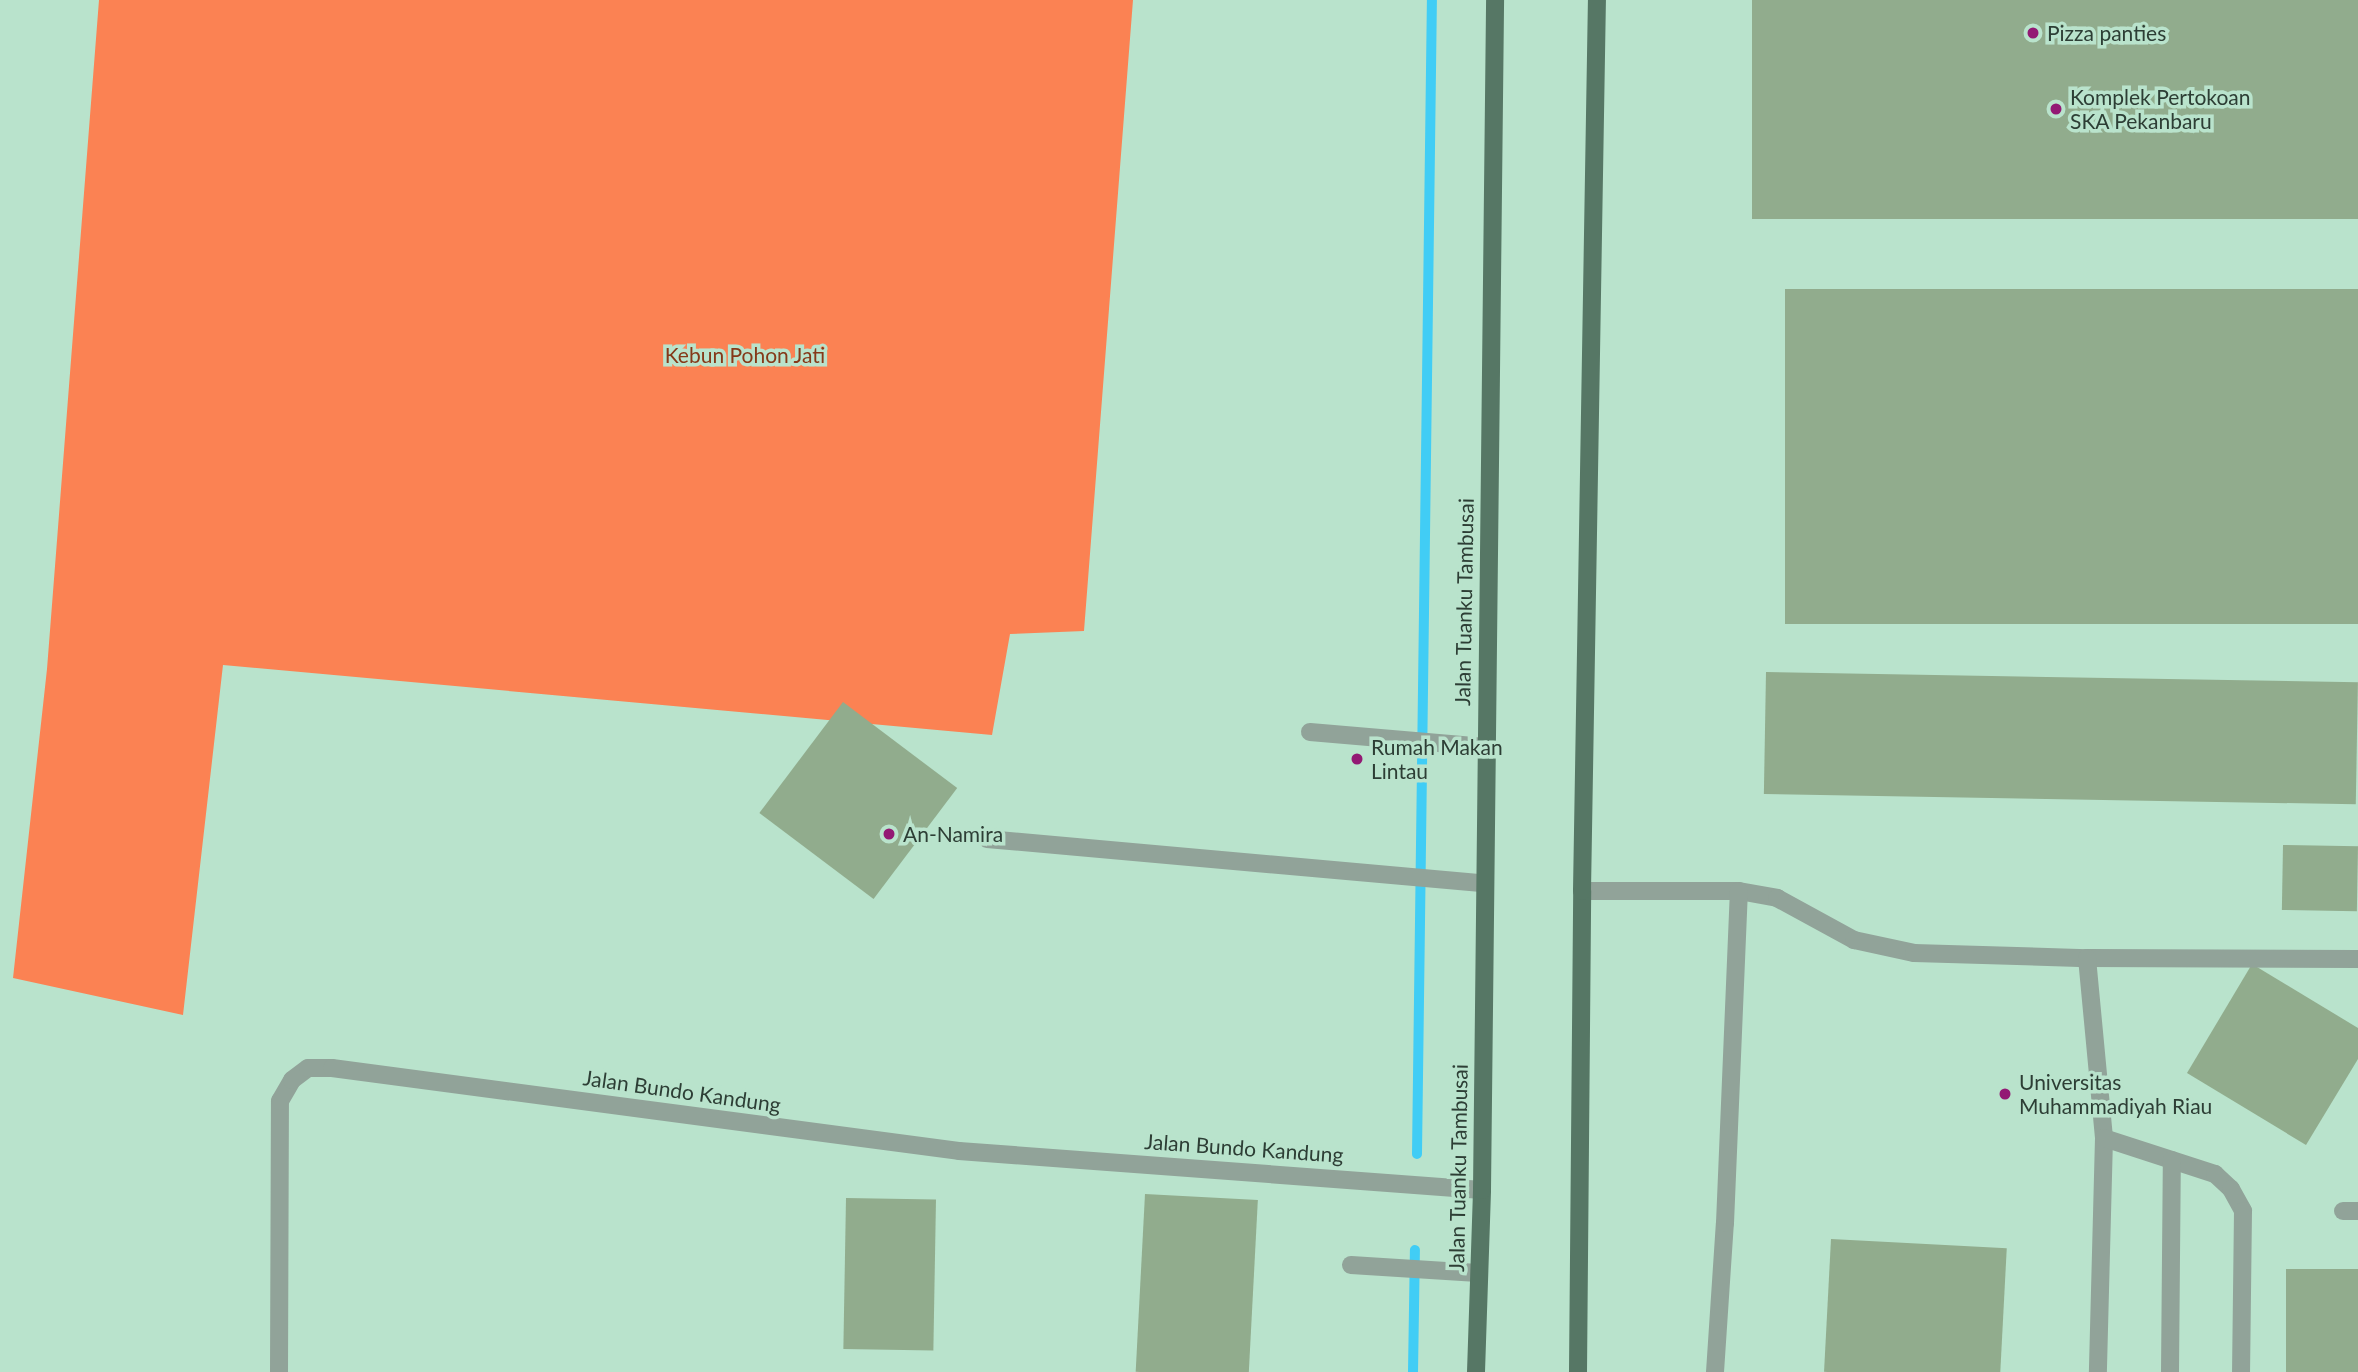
<!DOCTYPE html>
<html>
<head>
<meta charset="utf-8">
<style>
  body { margin:0 }
  #map { position:relative; width:2358px; height:1372px; overflow:hidden; background:#b9e3cc; font-family:Lato,sans-serif }
  div>[style] { position:absolute }
  [style*='--x'] { left:calc(var(--x)*1px); top:calc(var(--y)*1px); width:calc(var(--w)*1px); rotate:calc(var(--a)*1deg) }
  .forest>* { inset:0; background:#fb8253 }
  .stream>* { height:10px; margin:-5px; padding:0 5px; transform-origin:5px; border-radius:5px; background:#41cdf5 }
  .building>* { inset:0; background:#91ac8d; transform-origin:0 0 }
  .lane>* { height:18px; margin:-9px; padding:0 9px; transform-origin:9px; border-radius:9px; background:#91a399 }
  .street>* { height:18px; margin:-9px; padding:0 9px; transform-origin:9px; border-radius:9px; background:#91a399 }
  .primary>* { height:18px; margin:-9px; padding:0 9px; transform-origin:9px; border-radius:9px; background:#567765 }
  .dots>* { width:19px; height:19px; translate:-50% -50%; box-sizing:border-box; border:4px solid #b9e3cc; border-radius:50% }
  span { translate:-50% -50%; white-space:nowrap; text-align:center; line-height:1.15; -webkit-text-stroke:7px #b9e3cc; paint-order:stroke }
  .poi-label { font-size:21px; color:#2d3e35 }
  .left { translate:0 -50%; text-align:left }
  .park-label { font-size:21px; color:#853919 }
  .street-label { font-size:21px; color:#2d3e35 }
</style>
</head>
<body>
<div id="map">
  <div class="forest">
    <div style="clip-path:polygon(99px 0,1133px 0,1084px 631px,1010px 634px,992px 735px,223px 665px,183px 1015px,13px 978px,47px 669px)"></div>
  </div>
  <div class="stream">
    <div style="--x:1417;--y:1154;--w:1154;--a:-89.26"></div>
    <div style="--x:1413;--y:1372;--w:122;--a:-89.1"></div>
  </div>
  <div class="building">
    <div style="left:1752px;top:0;width:606px;height:219px"></div>
    <div style="left:1785px;top:289px;width:573px;height:335px"></div>
    <div style="left:1766px;top:672px;width:592px;height:122px;rotate:1deg"></div>
    <div style="left:843px;top:702px;width:143px;height:139px;rotate:37deg"></div>
    <div style="left:2283px;top:845px;width:75px;height:65px;rotate:1deg"></div>
    <div style="clip-path:polygon(2252px 964px,2358px 1028px,2358px 1059px,2306px 1145px,2187px 1073px)"></div>
    <div style="left:1145px;top:1194px;width:113px;height:178px;rotate:3deg"></div>
    <div style="left:846px;top:1198px;width:90px;height:151px;rotate:1deg"></div>
    <div style="left:1831px;top:1239px;width:176px;height:133px;rotate:3deg"></div>
    <div style="left:2358px;top:1269px;width:103px;height:72px;rotate:90deg"></div>
  </div>
  <div class="lane">
    <div style="--x:1310;--y:732;--w:176;--a:4.9"></div>
    <div style="--x:987;--y:839;--w:499;--a:5.1"></div>
    <div style="--x:1582;--y:891;--w:157;--a:0"></div>
    <div style="--x:1739;--y:891;--w:39;--a:10"></div>
    <div style="--x:1777;--y:898;--w:88;--a:28.6"></div>
    <div style="--x:1854;--y:940;--w:61;--a:12.2"></div>
    <div style="--x:1914;--y:953;--w:173;--a:1.7"></div>
    <div style="--x:2087;--y:958;--w:271;--a:0.2"></div>
    <div style="--x:2087;--y:958;--w:181;--a:84.6"></div>
    <div style="--x:2104;--y:1138;--w:234;--a:91.5"></div>
    <div style="--x:2104;--y:1138;--w:117;--a:18"></div>
    <div style="--x:2215;--y:1174;--w:22;--a:43"></div>
    <div style="--x:2231;--y:1189;--w:25;--a:61"></div>
    <div style="--x:2243;--y:1211;--w:161;--a:90.7"></div>
    <div style="--x:2343;--y:1211;--w:15;--a:0"></div>
    <div style="--x:1351;--y:1265;--w:127;--a:3.6"></div>
    <div style="--x:1715;--y:1372;--w:149;--a:-86.2"></div>
    <div style="--x:1725;--y:1223;--w:332;--a:-87.6"></div>
    <div style="--x:2170;--y:1372;--w:212;--a:-89.5"></div>
  </div>
  <div class="street">
    <div style="--x:279;--y:1372;--w:271;--a:-89.8"></div>
    <div style="--x:280;--y:1101;--w:24;--a:-60"></div>
    <div style="--x:292;--y:1080;--w:20;--a:-37"></div>
    <div style="--x:308;--y:1068;--w:24;--a:0"></div>
    <div style="--x:332;--y:1068;--w:632;--a:7.54"></div>
    <div style="--x:959;--y:1151;--w:524;--a:4.26"></div>
  </div>
  <div class="primary">
    <div style="--x:1476;--y:1372;--w:182;--a:-88.1"></div>
    <div style="--x:1482;--y:1190;--w:1190;--a:-89.37"></div>
    <div style="--x:1578;--y:1372;--w:481;--a:-89.5"></div>
    <div style="--x:1582;--y:891;--w:891;--a:-89.04"></div>
  </div>
  <div class="dots">
    <div style="left:2033px;top:33px;background:#931974"></div>
    <div style="left:2056px;top:109px;background:#931974"></div>
    <div style="left:1357px;top:759px;background:#931974"></div>
    <div style="left:889px;top:834px;background:#931974"></div>
    <div style="left:2005px;top:1094px;background:#931974"></div>
  </div>
  <div class="poi-label">
    <span class="left" style="left:2047px;top:33px">Pizza panties</span>
    <span class="left" style="left:2070px;top:109px">Komplek Pertokoan<br>SKA Pekanbaru</span>
    <span class="left" style="left:1371px;top:759px">Rumah Makan<br>Lintau</span>
    <span class="left" style="left:903px;top:834px">An-Namira</span>
    <span class="left" style="left:2019px;top:1094px">Universitas<br>Muhammadiyah Riau</span>
  </div>
  <div class="park-label">
    <span style="left:745px;top:355px">Kebun Pohon Jati</span>
  </div>
  <div class="street-label">
    <span style="left:1464px;top:602px;rotate:-89deg">Jalan Tuanku Tambusai</span>
    <span style="left:682px;top:1091px;rotate:8deg">Jalan Bundo Kandung</span>
    <span style="left:1244px;top:1148px;rotate:4deg">Jalan Bundo Kandung</span>
    <span style="left:1458px;top:1168px;rotate:-89deg">Jalan Tuanku Tambusai</span>
  </div>
</div>
</body>
</html>
